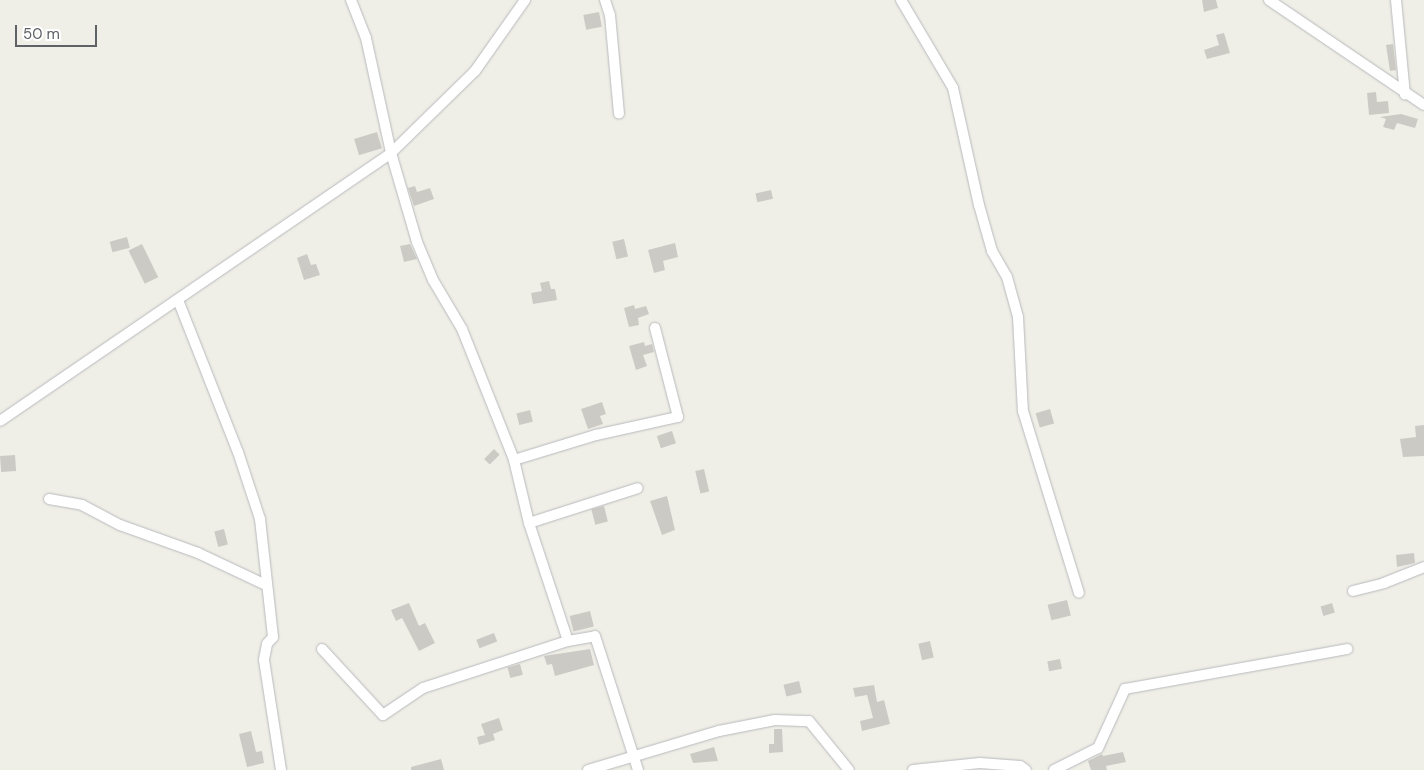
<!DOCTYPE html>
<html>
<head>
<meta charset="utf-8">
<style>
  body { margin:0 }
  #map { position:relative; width:1424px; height:770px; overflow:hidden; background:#f0efe7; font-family:"DM Sans",sans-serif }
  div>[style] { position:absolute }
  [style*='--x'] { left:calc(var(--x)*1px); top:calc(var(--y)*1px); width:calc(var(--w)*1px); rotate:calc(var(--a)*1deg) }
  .building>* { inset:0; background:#cccac4; transform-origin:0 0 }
  .roads { filter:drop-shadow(0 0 1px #b7b9bd) drop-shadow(0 0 1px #b7b9bd) }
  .minor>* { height:10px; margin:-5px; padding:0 5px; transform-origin:5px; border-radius:5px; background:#fff }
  span { translate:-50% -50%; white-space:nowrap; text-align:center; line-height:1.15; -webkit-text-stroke:5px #fff; paint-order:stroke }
  .scale { position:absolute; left:15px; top:25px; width:82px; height:22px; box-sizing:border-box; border:2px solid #5e6267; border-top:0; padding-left:6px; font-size:15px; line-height:18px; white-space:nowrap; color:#5e6267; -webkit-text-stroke:4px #fff; paint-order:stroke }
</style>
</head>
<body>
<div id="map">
  <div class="building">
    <div style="clip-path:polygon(1202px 0,1216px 0,1218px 8px,1204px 12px)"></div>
    <div style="left:599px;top:12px;width:15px;height:16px;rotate:79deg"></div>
    <div style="clip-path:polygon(1224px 33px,1230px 53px,1207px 59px,1204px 50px,1219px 45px,1216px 35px)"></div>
    <div style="clip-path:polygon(1393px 44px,1396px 70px,1390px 71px,1386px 45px)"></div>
    <div style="clip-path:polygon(1376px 92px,1377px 102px,1388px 101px,1389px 113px,1369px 115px,1367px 93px)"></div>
    <div style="clip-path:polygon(1401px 114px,1418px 119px,1415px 128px,1397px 123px,1394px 130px,1383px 127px,1386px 119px,1380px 117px)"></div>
    <div style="left:377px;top:132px;width:17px;height:24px;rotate:73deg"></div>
    <div style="clip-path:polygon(415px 186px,417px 192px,430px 188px,434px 199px,414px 206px,408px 188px)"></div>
    <div style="left:771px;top:190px;width:9px;height:16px;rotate:77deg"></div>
    <div style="left:127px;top:237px;width:11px;height:18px;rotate:75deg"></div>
    <div style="left:624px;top:239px;width:18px;height:12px;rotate:77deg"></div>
    <div style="clip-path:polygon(675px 243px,678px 257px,663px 261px,665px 270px,654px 273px,648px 250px)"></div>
    <div style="left:142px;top:244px;width:37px;height:15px;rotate:64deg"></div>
    <div style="clip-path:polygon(410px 244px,417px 259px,404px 262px,400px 246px)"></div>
    <div style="clip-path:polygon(307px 254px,311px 265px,316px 264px,320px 275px,304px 280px,297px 258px)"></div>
    <div style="clip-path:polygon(549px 281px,551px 289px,555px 289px,557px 300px,533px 304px,531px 293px,542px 291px,540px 283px)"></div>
    <div style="clip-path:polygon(634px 305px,635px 309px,646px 306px,649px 314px,638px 318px,639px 325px,629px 327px,624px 308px)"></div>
    <div style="clip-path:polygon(644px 342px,645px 346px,652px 344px,654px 352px,643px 355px,647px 366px,636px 370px,629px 346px)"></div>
    <div style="clip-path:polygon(602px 402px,606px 414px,600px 416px,603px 424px,588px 429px,581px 409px)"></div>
    <div style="left:1050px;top:409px;width:15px;height:15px;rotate:74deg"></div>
    <div style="left:530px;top:410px;width:12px;height:14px;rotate:76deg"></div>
    <div style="clip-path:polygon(1424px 425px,1424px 456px,1403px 457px,1400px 439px,1416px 437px,1415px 426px)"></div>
    <div style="left:672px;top:431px;width:13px;height:16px;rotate:72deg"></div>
    <div style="left:494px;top:449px;width:8px;height:14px;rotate:45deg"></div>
    <div style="left:15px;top:455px;width:16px;height:15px;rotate:86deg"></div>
    <div style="left:704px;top:469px;width:23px;height:9px;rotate:77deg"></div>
    <div style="clip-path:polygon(667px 496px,675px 530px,662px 535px,650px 501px)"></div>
    <div style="left:604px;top:506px;width:16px;height:13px;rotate:76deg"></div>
    <div style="left:224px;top:529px;width:16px;height:10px;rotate:76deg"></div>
    <div style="clip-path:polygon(1414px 553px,1415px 563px,1397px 567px,1396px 555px)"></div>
    <div style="left:1067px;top:600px;width:16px;height:20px;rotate:76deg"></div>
    <div style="clip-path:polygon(409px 603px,419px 626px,425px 623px,435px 643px,419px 651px,402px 618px,396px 621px,391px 610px)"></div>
    <div style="left:1332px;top:603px;width:10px;height:12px;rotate:73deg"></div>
    <div style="left:590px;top:611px;width:16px;height:21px;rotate:76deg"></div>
    <div style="left:494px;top:633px;width:9px;height:19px;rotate:69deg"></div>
    <div style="left:930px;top:641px;width:17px;height:12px;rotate:77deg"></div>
    <div style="clip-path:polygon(590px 649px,594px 665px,555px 676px,552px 664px,547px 665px,544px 656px)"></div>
    <div style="left:1060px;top:659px;width:10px;height:13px;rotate:79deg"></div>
    <div style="left:520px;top:664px;width:11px;height:13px;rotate:75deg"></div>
    <div style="left:799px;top:681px;width:12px;height:16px;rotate:76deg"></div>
    <div style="clip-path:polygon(874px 685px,877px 702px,884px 700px,890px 724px,862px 731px,860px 721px,873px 718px,867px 695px,855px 697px,853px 688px)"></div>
    <div style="clip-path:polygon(499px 718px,503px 730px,493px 734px,495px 740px,479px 745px,477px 737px,485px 735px,481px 724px)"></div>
    <div style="clip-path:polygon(774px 729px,782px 729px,783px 752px,769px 753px,769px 744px,774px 744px)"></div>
    <div style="clip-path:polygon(251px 731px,256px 752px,262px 751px,264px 763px,247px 767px,239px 734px)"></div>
    <div style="clip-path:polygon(714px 747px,718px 761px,693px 763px,690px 754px)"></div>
    <div style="clip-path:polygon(1123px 752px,1126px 762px,1106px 766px,1107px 770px,1091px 770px,1088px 761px,1102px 754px,1103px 756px)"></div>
    <div style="clip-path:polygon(441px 759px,444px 770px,411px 770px,411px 767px)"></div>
  </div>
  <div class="roads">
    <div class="minor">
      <div style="--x:351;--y:0;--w:41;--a:68.5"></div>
      <div style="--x:366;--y:38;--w:118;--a:77.7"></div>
      <div style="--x:391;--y:153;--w:93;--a:73.7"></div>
      <div style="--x:417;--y:242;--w:41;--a:67.2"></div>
      <div style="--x:433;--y:280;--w:57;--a:59.4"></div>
      <div style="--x:462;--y:329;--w:141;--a:68.3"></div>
      <div style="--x:514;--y:460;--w:65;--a:76.6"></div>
      <div style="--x:529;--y:523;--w:124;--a:71.7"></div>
      <div style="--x:568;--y:641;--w:27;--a:-10"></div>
      <div style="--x:595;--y:636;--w:141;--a:72.2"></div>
      <div style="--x:605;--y:0;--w:16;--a:72"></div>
      <div style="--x:610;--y:15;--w:99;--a:84.8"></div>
      <div style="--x:901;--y:0;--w:102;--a:59.4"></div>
      <div style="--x:953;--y:88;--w:120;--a:77.5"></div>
      <div style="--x:979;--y:205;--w:48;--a:74.2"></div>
      <div style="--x:992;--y:251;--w:30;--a:60"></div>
      <div style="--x:1007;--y:277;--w:41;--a:74.6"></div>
      <div style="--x:1018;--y:317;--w:94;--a:87"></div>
      <div style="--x:1023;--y:411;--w:190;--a:72.9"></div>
      <div style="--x:1269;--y:0;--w:187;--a:34.1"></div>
      <div style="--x:1396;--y:0;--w:95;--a:84.6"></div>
      <div style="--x:178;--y:300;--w:163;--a:68.5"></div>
      <div style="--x:238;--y:452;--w:71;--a:71.8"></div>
      <div style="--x:260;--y:519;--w:119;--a:83.7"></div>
      <div style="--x:273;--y:637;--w:9;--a:131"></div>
      <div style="--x:267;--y:644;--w:16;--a:101"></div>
      <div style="--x:264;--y:660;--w:111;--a:81.2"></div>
      <div style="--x:0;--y:421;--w:474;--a:-34.4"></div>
      <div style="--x:391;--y:153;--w:117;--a:-44.3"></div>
      <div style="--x:475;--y:71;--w:87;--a:-54.8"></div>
      <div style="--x:514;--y:460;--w:86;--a:-17"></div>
      <div style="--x:596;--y:435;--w:84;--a:-12.4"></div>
      <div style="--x:678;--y:417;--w:92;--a:-104.5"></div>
      <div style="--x:49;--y:499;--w:34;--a:10"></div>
      <div style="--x:82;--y:505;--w:43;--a:27.8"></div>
      <div style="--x:120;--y:525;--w:83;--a:19.7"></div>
      <div style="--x:198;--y:553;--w:75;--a:25.2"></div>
      <div style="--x:529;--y:523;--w:114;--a:-17.8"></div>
      <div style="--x:1353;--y:591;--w:32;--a:-14"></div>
      <div style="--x:1384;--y:583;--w:43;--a:-21.8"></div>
      <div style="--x:322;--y:649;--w:90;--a:47.3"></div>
      <div style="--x:383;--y:715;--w:48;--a:-34"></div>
      <div style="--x:423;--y:688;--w:152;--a:-18"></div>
      <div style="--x:588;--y:770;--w:137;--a:-16.6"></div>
      <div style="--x:719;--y:731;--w:57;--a:-11.1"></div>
      <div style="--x:775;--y:720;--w:34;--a:2"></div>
      <div style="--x:809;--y:721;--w:63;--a:50.8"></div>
      <div style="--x:913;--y:770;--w:67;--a:-6"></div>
      <div style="--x:980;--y:763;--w:40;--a:4.3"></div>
      <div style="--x:1020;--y:766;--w:7;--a:34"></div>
      <div style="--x:1054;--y:770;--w:49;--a:-26.6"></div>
      <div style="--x:1098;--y:748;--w:65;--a:-65.4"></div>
      <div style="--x:1125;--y:689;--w:226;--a:-10.2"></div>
    </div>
  </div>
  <div class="scale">50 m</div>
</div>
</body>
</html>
